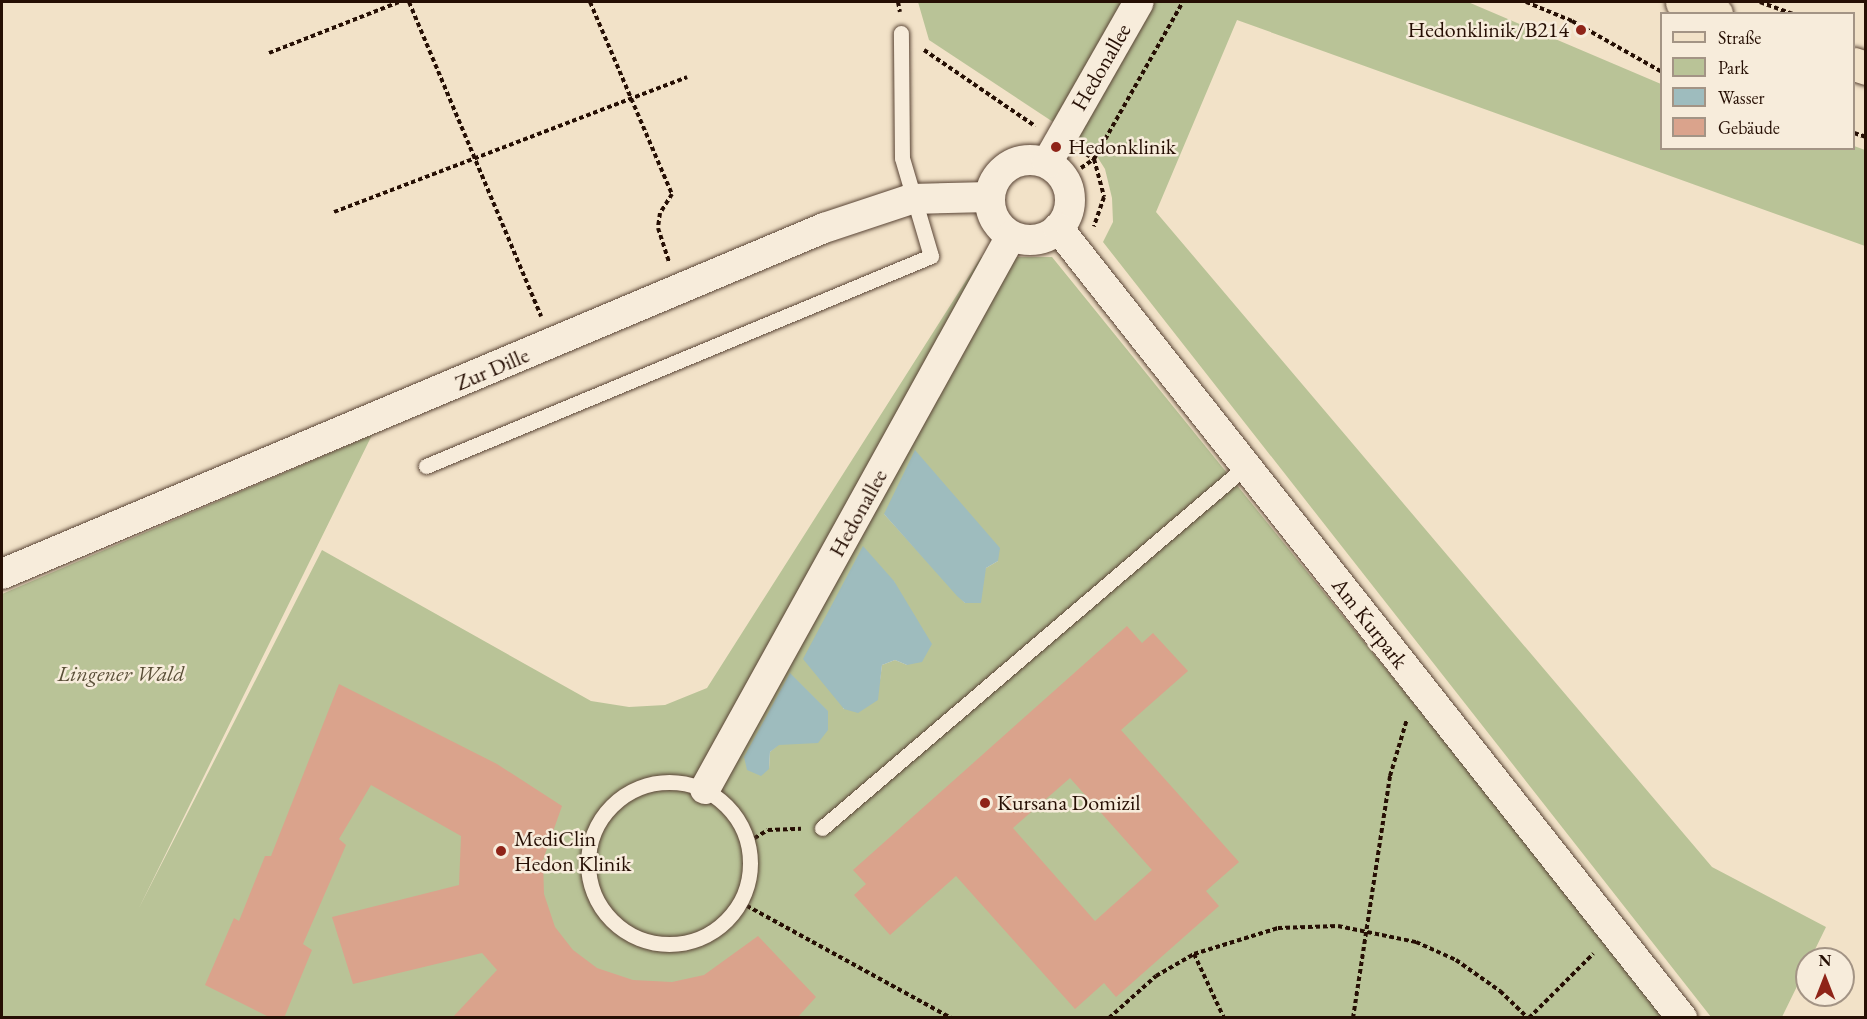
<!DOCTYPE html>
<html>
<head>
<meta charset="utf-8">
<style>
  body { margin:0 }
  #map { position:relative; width:1867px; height:1019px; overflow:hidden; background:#f2e2c8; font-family:"EB Garamond",serif }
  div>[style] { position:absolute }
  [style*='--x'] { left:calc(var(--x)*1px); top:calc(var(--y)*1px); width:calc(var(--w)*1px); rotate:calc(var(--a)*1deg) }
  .green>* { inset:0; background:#b9c397 }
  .water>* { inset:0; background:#9ebcbe }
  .building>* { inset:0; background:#daa38c }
  .path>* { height:4px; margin-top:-2px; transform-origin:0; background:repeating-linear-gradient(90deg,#260f04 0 4.5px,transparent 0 7.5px) }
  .roads { filter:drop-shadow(0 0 2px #594435) drop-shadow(0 0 2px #594435) }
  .lane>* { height:15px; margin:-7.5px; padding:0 7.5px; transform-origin:7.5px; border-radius:7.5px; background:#f7ecdb }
  .lane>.ring { margin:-7.5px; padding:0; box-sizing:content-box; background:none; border:15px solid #f7ecdb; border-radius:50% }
  .street>* { height:30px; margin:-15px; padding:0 15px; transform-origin:15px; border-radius:15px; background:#f7ecdb }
  .street>.ring { margin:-15px; padding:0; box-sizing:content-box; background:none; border:30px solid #f7ecdb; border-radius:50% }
  .primary>* { height:33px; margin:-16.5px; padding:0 16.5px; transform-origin:16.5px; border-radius:16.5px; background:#f2e2c8 }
  .dots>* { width:16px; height:16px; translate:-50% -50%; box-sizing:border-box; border:3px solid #f7ecdb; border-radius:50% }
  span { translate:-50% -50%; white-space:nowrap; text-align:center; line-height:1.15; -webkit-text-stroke:5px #f7ecdb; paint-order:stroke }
  .poi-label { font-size:22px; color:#260f04 }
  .right { translate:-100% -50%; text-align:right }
  .left { translate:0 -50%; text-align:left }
  .street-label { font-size:22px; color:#260f04 }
  .park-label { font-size:22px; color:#594e37; font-style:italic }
  .frame { position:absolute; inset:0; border:3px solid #260f04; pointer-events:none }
  .legend { position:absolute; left:1660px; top:12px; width:195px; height:138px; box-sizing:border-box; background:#f7ecdb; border:2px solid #a39485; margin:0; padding:8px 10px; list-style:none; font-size:18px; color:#260f04 }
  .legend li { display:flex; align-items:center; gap:12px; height:30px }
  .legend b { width:30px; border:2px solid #a39485 }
  .north { position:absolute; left:1795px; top:947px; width:60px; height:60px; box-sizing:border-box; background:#f7ecdb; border:2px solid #a39485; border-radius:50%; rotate:0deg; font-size:16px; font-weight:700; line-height:24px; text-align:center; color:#260f04 }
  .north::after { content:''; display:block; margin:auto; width:21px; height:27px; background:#8f2418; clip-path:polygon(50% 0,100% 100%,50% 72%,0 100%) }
</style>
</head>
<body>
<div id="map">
  <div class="green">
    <div style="clip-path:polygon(918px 2px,1468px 2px,1661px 84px,1662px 148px,1854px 146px,1865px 150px,1865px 246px,1237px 20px,1156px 212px,1712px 867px,1826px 927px,1782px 1017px,1711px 1017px,1103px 242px,1113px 222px,1112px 198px,1105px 169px,1091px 147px,929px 40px)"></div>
    <div style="clip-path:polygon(evenodd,981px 257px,1052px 257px,1668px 1017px,2px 1018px,2px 594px,372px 435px,139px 908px,322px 550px,591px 701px,629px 707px,665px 705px,707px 688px,981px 257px,884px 514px,998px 561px,986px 568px,965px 603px,884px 514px,981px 257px,894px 581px,907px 665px,895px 660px,882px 665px,880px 680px,843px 709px,894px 581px,981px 257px,790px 674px,798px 744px,779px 744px,770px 752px,769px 769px,747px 770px,790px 674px)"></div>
  </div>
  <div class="water">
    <div style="clip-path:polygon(915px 450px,1000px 548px,998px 561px,986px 568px,981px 603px,965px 603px,957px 596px,884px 514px)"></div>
    <div style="clip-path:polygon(863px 546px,894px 581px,932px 644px,922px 662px,907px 665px,895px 660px,882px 665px,878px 700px,858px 713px,844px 709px,803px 659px)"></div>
    <div style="clip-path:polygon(790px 673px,828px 711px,828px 730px,818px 743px,779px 745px,770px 752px,769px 769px,761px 776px,747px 770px,744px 757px)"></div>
  </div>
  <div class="building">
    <div style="clip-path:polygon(evenodd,1127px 626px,1142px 643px,1153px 633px,1188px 671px,1121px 730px,1239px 862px,1206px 891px,1219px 906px,1116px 997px,1104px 983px,1075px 1009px,956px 876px,890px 935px,854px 895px,866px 884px,853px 870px,1127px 626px,1070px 778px,1152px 870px,1095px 921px,1013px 828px,1070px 778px)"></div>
    <div style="clip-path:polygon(339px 684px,497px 764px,562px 806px,543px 860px,544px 894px,555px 927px,573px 950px,597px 968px,633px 980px,672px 982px,704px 975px,758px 936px,816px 997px,797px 1018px,452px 1018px,497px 970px,482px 953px,353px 984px,332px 917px,459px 885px,461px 836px,371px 785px,339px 839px,346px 845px,303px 944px,312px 950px,284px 1018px,271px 1018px,205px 985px,234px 918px,239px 921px,265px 856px,271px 856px)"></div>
  </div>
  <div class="path">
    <div style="--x:409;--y:2;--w:341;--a:67.2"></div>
    <div style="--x:590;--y:2;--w:209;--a:66.9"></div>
    <div style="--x:672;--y:194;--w:22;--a:122"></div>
    <div style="--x:660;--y:213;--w:15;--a:98"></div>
    <div style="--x:658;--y:228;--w:35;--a:72"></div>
    <div style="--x:898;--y:2;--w:10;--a:79"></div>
    <div style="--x:1526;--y:2;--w:50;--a:22.4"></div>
    <div style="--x:1572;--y:21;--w:103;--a:29.5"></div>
    <div style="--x:1760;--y:2;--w:35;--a:20"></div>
    <div style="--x:924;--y:50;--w:135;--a:34.4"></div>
    <div style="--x:269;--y:53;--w:140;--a:-21.4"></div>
    <div style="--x:1854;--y:133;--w:13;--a:18"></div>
    <div style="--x:1086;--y:154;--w:9;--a:32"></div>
    <div style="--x:1094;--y:159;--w:39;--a:75"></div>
    <div style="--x:1104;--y:197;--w:31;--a:109"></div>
    <div style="--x:1081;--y:168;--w:16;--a:-35"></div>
    <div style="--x:1094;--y:159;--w:180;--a:-60.5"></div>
    <div style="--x:334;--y:212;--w:378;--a:-20.9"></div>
    <div style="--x:748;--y:842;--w:23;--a:-31"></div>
    <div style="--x:768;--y:830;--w:33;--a:-2"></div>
    <div style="--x:740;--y:902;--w:241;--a:28.8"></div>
    <div style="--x:1194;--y:954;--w:71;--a:64.9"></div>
    <div style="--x:1109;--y:1018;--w:63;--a:-41.8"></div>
    <div style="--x:1156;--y:976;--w:44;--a:-30.1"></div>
    <div style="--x:1194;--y:954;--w:88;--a:-17.2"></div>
    <div style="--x:1278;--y:928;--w:60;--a:-1.9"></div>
    <div style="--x:1338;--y:926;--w:80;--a:11.6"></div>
    <div style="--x:1416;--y:942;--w:44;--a:24.2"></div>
    <div style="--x:1456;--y:960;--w:54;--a:35.2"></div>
    <div style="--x:1500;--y:991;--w:39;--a:44"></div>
    <div style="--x:1353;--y:1018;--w:245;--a:-81.3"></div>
    <div style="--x:1390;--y:776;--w:59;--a:-73.4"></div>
    <div style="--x:1529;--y:1018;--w:91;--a:-45"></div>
  </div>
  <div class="roads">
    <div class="lane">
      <div style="--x:426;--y:466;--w:547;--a:-22.58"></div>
      <div style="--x:931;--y:256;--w:102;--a:-106.5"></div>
      <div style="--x:902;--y:158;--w:125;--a:-90.5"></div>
      <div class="ring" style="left:588px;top:782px;width:147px;height:147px"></div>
      <div style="--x:822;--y:828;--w:558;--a:-40.49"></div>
    </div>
    <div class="street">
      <div class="ring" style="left:990px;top:160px;width:50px;height:50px"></div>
      <div style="--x:1047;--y:163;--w:185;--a:-60.3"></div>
      <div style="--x:1058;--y:228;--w:1007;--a:51.7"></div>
      <div style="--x:2;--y:574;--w:892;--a:-22.83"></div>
      <div style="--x:824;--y:228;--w:92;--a:-18.4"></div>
      <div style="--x:911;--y:199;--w:79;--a:-1.5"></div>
      <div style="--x:705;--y:789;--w:632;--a:-61.04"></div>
    </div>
    <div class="primary">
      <div style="--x:1682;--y:2;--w:36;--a:19"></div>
      <div style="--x:1854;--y:64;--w:13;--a:18"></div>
    </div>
  </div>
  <div class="dots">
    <div style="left:1581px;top:30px;background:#8f2418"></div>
    <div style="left:1056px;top:147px;background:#8f2418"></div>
    <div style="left:985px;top:803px;background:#8f2418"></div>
    <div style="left:501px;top:851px;background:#8f2418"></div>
  </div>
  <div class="poi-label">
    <span class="right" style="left:1569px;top:30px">Hedonklinik/B214</span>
    <span class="left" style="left:1068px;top:147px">Hedonklinik</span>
    <span class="left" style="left:997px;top:803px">Kursana Domizil</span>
    <span class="left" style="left:514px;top:851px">MediClin<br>Hedon Klinik</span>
  </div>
  <div class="street-label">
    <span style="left:1101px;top:67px;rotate:-60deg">Hedonallee</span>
    <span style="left:492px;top:369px;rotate:-23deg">Zur Dille</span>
    <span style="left:858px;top:513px;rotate:-61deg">Hedonallee</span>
    <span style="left:1370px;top:623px;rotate:52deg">Am Kurpark</span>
  </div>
  <div class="park-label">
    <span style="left:121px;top:674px">Lingener Wald</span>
  </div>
  <div class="frame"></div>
  <ul class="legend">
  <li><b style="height:8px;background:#f2e2c8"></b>Straße</li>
  <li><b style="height:16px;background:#b9c397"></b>Park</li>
  <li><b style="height:16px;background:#9ebcbe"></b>Wasser</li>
  <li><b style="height:16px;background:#daa38c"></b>Gebäude</li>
  </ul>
  <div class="north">N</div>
</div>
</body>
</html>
